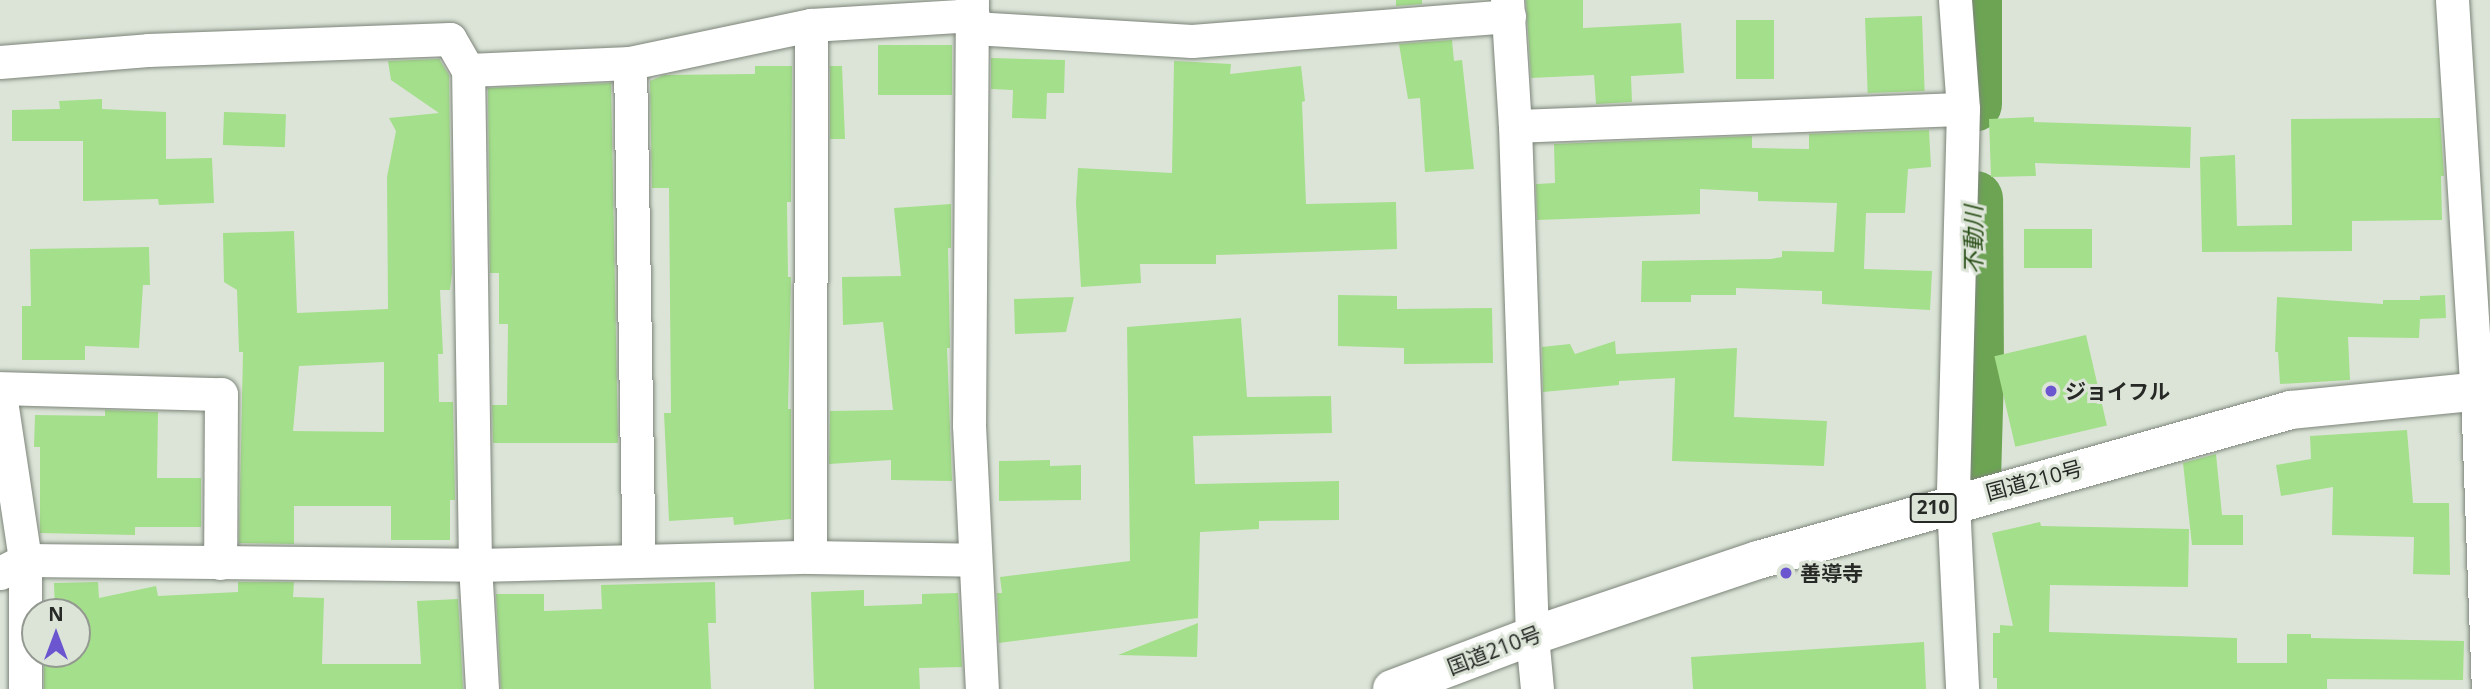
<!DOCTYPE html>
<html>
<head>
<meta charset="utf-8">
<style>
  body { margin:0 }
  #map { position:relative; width:2490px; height:689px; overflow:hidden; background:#dce4d8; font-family:"Open Sans","Noto Sans JP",sans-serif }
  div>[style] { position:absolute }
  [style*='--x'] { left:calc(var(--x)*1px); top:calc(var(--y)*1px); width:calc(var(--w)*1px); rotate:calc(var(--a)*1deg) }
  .river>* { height:56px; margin:-28px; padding:0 28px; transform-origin:28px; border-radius:28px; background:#6ca453 }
  .building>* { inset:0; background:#a4df8b; transform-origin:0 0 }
  .roads { filter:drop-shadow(0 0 2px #7d857a) drop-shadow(0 0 2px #7d857a) }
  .minor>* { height:33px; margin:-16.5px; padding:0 16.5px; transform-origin:16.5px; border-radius:16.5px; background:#fff }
  .trunk>* { height:38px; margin:-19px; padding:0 19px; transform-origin:19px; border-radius:19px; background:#fff }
  .dots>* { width:19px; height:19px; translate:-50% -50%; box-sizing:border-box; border:4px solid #dce4d8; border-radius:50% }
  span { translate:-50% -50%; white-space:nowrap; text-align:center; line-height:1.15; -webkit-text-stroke:6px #dce4d8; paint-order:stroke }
  .shield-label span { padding:2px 5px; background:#dce4d8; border:2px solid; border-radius:5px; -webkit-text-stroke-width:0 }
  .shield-label { font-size:19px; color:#262925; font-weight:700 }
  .poi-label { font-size:21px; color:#262925; font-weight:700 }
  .left { translate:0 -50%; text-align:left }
  .street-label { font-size:21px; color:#262925 }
  .water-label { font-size:23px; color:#274c14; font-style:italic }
  .north { position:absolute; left:21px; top:598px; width:70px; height:70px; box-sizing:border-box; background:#dce4d8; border:2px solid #939990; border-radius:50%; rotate:0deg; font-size:19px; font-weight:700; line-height:28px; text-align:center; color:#262925 }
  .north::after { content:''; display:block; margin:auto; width:24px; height:32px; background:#6b56d0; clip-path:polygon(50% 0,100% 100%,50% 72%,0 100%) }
</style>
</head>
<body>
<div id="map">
  <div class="river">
    <div style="--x:1974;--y:0;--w:104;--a:90"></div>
    <div style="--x:1973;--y:480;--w:107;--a:-88.4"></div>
    <div style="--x:1976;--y:373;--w:174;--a:-90.3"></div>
  </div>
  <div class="building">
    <div style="clip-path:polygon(1396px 0,1422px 0,1422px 4px,1396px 6px)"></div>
    <div style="clip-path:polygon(1526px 0,1583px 0,1583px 28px,1681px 23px,1684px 73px,1631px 76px,1632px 102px,1596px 104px,1594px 75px,1531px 78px)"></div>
    <div style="left:1922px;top:16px;width:75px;height:57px;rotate:88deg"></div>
    <div style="left:1736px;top:20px;width:38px;height:59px"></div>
    <div style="clip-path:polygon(1452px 40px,1454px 61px,1462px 60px,1474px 169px,1425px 172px,1420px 98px,1408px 99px,1399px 44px)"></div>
    <div style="left:952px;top:45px;width:50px;height:74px;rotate:90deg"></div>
    <div style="clip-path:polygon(991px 58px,1065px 60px,1064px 93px,1047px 93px,1046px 119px,1012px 118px,1013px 90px,991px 89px)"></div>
    <div style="clip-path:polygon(evenodd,439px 59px,449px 75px,452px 273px,450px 290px,440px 290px,443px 354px,438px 354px,439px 402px,453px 402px,455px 500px,450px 500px,450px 540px,391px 540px,391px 506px,294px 506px,294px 544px,239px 543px,243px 352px,239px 352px,237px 290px,224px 282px,223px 233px,294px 231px,297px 313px,388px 309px,387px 177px,396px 131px,389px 118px,439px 113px,391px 80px,388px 61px,439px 59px,384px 362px,384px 432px,293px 431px,299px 366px,384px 362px)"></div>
    <div style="clip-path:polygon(1174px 61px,1231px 64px,1230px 74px,1301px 66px,1305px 101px,1302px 102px,1306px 204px,1396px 202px,1397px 249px,1216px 255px,1216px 264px,1140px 264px,1141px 283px,1081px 287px,1076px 203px,1078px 168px,1172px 173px)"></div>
    <div style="clip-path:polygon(755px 66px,792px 66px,791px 202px,787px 202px,788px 277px,791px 277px,788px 409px,791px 409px,791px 519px,734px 525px,733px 517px,669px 521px,664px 413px,671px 413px,669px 188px,652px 188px,650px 81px,664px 75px,755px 74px)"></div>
    <div style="clip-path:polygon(830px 66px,842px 66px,845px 139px,830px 139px)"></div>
    <div style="clip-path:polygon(611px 83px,618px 443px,493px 443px,492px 405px,507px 405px,508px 324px,499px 324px,499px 273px,490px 273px,488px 88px)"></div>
    <div style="clip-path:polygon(102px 99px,102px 109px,166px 112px,166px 159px,212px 158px,214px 203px,159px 205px,158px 199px,83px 201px,83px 141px,12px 141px,12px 110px,60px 109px,59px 101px)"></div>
    <div style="left:224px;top:112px;width:62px;height:33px;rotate:2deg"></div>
    <div style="clip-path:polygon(2034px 117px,2034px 122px,2191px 127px,2190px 168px,2035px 163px,2036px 176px,1991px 177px,1989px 119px)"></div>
    <div style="clip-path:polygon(2440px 118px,2444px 176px,2441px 176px,2442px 220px,2352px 221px,2352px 251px,2202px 252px,2200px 157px,2235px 155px,2237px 226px,2292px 225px,2291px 119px)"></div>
    <div style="clip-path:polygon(1929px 130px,1931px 167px,1908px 169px,1905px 213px,1866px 213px,1864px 269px,1932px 271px,1930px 310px,1822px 304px,1822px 291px,1736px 288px,1736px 295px,1691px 295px,1691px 302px,1641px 302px,1642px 261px,1771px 259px,1782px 257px,1782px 251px,1834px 252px,1837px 203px,1758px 201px,1758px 192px,1700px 189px,1700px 214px,1537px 220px,1536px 184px,1555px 183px,1554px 144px,1752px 136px,1752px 148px,1809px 149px,1809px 134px)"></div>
    <div style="clip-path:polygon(951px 204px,951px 248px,948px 248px,950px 348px,947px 348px,952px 481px,891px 480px,891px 460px,829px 464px,830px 411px,893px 410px,883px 322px,843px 325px,842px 277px,901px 276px,894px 208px)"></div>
    <div style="left:2024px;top:229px;width:68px;height:39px"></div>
    <div style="clip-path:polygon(149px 247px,150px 285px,143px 285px,139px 348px,85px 346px,85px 360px,22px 360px,22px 306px,31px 306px,30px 249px)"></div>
    <div style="clip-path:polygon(1338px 295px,1397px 296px,1397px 309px,1492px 308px,1493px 363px,1404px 364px,1404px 348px,1338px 346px)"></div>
    <div style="clip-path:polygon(2445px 295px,2446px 318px,2420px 319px,2419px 338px,2348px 337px,2350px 380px,2280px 384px,2278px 352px,2275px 352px,2277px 297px,2383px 304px,2383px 300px,2420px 300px,2420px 296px)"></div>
    <div style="clip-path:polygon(1074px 297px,1066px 332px,1015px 334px,1014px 299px)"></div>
    <div style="clip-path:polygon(1241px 318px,1247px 397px,1331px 396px,1332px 433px,1193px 436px,1195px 484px,1339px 481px,1339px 520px,1259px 521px,1259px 529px,1200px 532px,1198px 618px,999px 643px,997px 593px,1002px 593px,1000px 577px,1130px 561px,1127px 327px)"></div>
    <div style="left:2086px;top:335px;width:93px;height:94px;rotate:77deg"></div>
    <div style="clip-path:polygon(1615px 341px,1616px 354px,1737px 348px,1734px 417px,1827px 421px,1824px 466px,1672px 461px,1675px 378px,1619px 381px,1619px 385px,1543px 392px,1542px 347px,1570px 344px,1575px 354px)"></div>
    <div style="clip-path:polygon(105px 410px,158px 412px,157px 478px,201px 478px,201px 527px,135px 527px,135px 535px,40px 533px,40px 447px,34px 447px,35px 415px,105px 416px)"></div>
    <div style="clip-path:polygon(2407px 430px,2413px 503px,2449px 503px,2450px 575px,2413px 574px,2414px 537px,2332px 535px,2333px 487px,2281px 496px,2276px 465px,2311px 459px,2310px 436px)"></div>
    <div style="clip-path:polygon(2216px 454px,2222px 515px,2243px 515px,2243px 545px,2192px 545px,2183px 463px)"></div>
    <div style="clip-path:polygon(1050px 460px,1050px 466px,1081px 465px,1081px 500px,999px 501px,999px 461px)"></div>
    <div style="clip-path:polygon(2040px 522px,2041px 526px,2189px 529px,2188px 587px,2050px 585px,2049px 632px,2237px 638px,2237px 663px,2287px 663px,2287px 634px,2311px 634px,2311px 638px,2464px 641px,2463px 680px,2327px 679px,2327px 689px,1997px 689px,1997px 678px,1993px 678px,1993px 633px,2000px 633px,2000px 625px,2013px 626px,1992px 533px)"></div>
    <div style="clip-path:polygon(98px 582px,99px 598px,156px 586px,158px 596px,238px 592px,238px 582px,294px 582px,293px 597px,324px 598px,322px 664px,421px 664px,417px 601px,458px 599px,463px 689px,44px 689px,44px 656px,77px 654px,77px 612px,55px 612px,54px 583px)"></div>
    <div style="clip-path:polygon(715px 582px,716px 623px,708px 623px,711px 689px,501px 689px,496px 594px,544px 594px,544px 611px,602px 609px,601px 585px)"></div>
    <div style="clip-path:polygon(864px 590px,864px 606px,922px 604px,922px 594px,958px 593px,962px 667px,919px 668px,920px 689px,814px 689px,811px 592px)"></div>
    <div style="clip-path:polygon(1198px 623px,1197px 657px,1118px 655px)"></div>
    <div style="clip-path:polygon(1924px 642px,1926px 689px,1693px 689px,1691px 657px)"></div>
  </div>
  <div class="roads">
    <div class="minor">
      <div style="--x:972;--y:0;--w:425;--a:90.4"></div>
      <div style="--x:969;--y:425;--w:264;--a:87.2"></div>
      <div style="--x:1507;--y:0;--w:126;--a:86.4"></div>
      <div style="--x:1515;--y:126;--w:510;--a:88.09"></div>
      <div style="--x:1532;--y:636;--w:53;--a:84.6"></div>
      <div style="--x:1955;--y:0;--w:109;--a:85.8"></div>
      <div style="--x:1963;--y:109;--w:393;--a:91.5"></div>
      <div style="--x:1953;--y:502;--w:187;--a:87.2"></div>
      <div style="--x:2452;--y:0;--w:393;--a:86.4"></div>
      <div style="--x:2477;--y:392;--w:297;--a:87.9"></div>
      <div style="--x:973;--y:28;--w:219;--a:3.4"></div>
      <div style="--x:1192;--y:41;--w:318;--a:-4.5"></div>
      <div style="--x:0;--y:62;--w:148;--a:-4.6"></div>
      <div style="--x:148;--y:50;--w:302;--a:-2.1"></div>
      <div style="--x:450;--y:39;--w:36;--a:60"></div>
      <div style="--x:630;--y:63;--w:497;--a:89"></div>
      <div style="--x:1515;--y:126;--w:448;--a:-2.2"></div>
      <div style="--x:0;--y:388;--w:221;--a:1.6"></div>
      <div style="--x:221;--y:394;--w:169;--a:90.3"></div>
      <div style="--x:0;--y:394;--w:168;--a:81.4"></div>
      <div style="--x:25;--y:560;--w:129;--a:90"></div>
      <div style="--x:810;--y:557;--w:532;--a:-89.89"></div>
      <div style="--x:0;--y:573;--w:28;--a:-27"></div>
      <div style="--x:25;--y:560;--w:450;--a:0.6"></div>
      <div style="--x:475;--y:565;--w:335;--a:-1.4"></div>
      <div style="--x:810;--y:557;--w:164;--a:1"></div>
      <div style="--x:482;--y:689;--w:124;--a:-93.2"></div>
      <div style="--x:475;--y:565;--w:495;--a:-90.8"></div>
      <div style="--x:468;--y:70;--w:162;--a:-2.5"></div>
      <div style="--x:630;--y:63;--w:185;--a:-11.9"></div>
      <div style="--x:811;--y:25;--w:162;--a:-3.5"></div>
    </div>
    <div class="trunk">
      <div style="--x:1392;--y:689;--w:150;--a:-20.7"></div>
      <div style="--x:1532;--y:636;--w:238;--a:-18.6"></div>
      <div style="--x:1758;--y:560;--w:554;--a:-15.72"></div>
      <div style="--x:2291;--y:410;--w:200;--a:-5.7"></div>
    </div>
  </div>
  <div class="dots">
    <div style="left:2051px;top:391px;background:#6b56d0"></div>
    <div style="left:1786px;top:573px;background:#6b56d0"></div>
  </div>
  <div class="shield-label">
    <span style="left:1933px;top:508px">210</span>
  </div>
  <div class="poi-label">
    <span class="left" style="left:2065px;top:391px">ジョイフル</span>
    <span class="left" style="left:1800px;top:573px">善導寺</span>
  </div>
  <div class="street-label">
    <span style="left:2034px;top:480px;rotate:-15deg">国道210号</span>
    <span style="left:1494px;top:650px;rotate:-21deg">国道210号</span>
  </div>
  <div class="water-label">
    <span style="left:1973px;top:240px;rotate:-90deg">不動川</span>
  </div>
  <div class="north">N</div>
</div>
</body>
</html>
